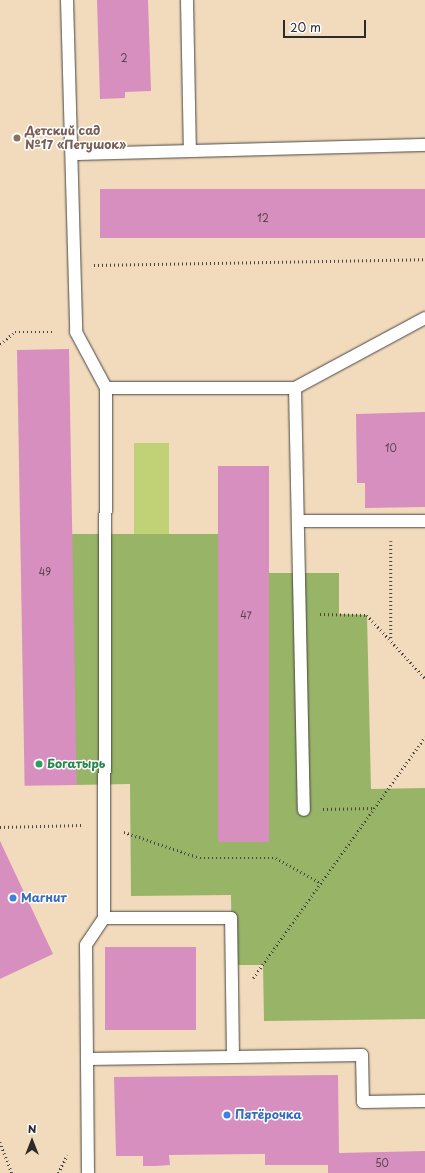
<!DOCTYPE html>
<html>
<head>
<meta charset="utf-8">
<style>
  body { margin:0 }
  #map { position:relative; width:425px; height:1173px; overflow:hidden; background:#f2dbbc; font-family:"Playpen Sans",sans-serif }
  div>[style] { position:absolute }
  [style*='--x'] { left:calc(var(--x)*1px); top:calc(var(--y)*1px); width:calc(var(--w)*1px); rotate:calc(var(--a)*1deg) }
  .green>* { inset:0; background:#c0d275; transform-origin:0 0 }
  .forest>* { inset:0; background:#98b466 }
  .building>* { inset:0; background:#d78fbf; transform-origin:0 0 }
  .path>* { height:2.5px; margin-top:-1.25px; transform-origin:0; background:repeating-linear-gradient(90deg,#494541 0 1px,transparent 0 4px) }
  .roads { filter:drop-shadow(0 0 1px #494541) drop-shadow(0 0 1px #494541) }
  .lane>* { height:12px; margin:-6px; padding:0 6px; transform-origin:6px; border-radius:6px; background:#fff }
  .dots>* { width:11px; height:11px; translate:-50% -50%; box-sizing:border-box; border:2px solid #fff; border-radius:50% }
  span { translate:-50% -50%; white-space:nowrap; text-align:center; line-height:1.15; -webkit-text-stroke:3px #fff; paint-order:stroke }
  .number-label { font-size:10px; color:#564450 }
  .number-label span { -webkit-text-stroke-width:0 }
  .education-label { font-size:12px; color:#785e54; font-weight:700 }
  .left { translate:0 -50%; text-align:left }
  .leisure-label { font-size:12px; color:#27864d; font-weight:700 }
  .shop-label { font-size:12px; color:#366cbe; font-weight:700 }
  .north { position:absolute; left:12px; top:1121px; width:40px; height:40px; -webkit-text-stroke:3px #fff; paint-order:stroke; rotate:0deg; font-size:11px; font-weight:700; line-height:16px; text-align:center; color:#2b2b2b }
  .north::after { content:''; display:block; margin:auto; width:14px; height:18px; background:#2b2b2b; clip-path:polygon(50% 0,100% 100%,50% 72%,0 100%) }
  .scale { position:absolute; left:283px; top:20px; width:83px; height:18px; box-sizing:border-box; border:2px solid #2b2b2b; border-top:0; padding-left:5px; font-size:12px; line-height:14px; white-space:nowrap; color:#2b2b2b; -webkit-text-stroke:3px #fff; paint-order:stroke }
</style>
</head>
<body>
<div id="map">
  <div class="green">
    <div style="left:134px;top:443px;width:35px;height:91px"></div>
  </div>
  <div class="forest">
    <div style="clip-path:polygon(71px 534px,219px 534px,270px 573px,339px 573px,339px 614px,367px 615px,371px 789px,425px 788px,425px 1019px,264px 1021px,263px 965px,232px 965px,231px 895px,131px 896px,130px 784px,73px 785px)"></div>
  </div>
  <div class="building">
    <div style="clip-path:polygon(97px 0,148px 0,151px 91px,125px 92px,125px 98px,100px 99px)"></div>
    <div style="left:425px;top:189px;width:49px;height:325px;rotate:90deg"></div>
    <div style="left:69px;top:349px;width:436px;height:52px;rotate:89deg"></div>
    <div style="clip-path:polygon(425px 412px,425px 507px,365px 508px,365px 483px,357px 483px,356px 414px)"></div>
    <div style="left:218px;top:466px;width:51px;height:376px"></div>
    <div style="clip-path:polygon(0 841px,53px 954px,0 979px)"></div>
    <div style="left:105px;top:947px;width:91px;height:83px"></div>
    <div style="clip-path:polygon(338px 1075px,339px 1153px,425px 1151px,425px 1173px,328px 1173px,328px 1165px,265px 1165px,265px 1154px,169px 1155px,170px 1165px,156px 1166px,143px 1166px,143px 1156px,116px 1156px,114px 1077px)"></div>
  </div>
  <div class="path">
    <div style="--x:94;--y:265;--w:331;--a:-1"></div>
    <div style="--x:0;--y:344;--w:19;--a:-39"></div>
    <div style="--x:15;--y:332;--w:40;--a:0"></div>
    <div style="--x:391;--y:541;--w:99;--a:90"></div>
    <div style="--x:320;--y:614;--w:47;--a:1.2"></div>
    <div style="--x:367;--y:615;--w:86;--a:47.4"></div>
    <div style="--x:323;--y:809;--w:51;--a:-1.1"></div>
    <div style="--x:0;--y:827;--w:84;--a:-1.4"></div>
    <div style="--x:124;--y:832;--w:80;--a:18.9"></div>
    <div style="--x:200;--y:858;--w:76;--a:0"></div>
    <div style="--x:276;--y:858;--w:51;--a:29.1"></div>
    <div style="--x:253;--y:978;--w:296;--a:-54.5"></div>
    <div style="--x:0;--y:1142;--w:33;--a:69"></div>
    <div style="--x:58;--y:1173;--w:20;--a:-63"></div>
  </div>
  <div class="roads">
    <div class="lane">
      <div style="--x:67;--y:0;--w:332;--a:88.4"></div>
      <div style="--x:76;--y:332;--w:64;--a:61.8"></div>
      <div style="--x:106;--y:388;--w:530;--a:90.22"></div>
      <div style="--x:104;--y:918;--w:32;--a:124"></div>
      <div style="--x:86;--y:945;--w:228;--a:89.5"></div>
      <div style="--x:187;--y:0;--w:151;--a:88.9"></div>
      <div style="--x:74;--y:154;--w:351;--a:-1.5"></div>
      <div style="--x:106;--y:388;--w:189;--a:0"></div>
      <div style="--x:295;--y:388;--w:148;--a:-28.3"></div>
      <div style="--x:295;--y:388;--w:422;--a:88.8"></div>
      <div style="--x:298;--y:521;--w:127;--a:0"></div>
      <div style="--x:233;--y:1057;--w:129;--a:-0.9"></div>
      <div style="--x:362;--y:1055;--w:47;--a:88.8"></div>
      <div style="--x:363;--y:1102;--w:62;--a:-0.9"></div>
      <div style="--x:87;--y:1059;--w:146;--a:-0.8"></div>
      <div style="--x:233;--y:1057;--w:139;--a:-90.8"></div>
      <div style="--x:231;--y:918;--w:127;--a:180"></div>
    </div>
  </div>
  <div class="dots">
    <div style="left:17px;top:138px;background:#8d6e63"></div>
    <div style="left:39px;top:764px;background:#2e9e5b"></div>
    <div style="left:13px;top:898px;background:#3f7fe0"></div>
    <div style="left:227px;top:1115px;background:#3f7fe0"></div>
  </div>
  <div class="number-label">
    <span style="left:124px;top:58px">2</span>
    <span style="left:263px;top:218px">12</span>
    <span style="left:391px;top:448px">10</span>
    <span style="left:45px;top:572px">49</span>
    <span style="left:246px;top:615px">47</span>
    <span style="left:382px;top:1163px">50</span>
  </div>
  <div class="education-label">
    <span class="left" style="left:25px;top:138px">Детский сад<br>№17 «Петушок»</span>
  </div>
  <div class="leisure-label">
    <span class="left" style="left:47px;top:764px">Богатырь</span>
  </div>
  <div class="shop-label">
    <span class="left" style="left:21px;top:898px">Магнит</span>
    <span class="left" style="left:235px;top:1115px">Пятёрочка</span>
  </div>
  <div class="north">N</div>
  <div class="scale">20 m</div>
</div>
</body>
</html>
